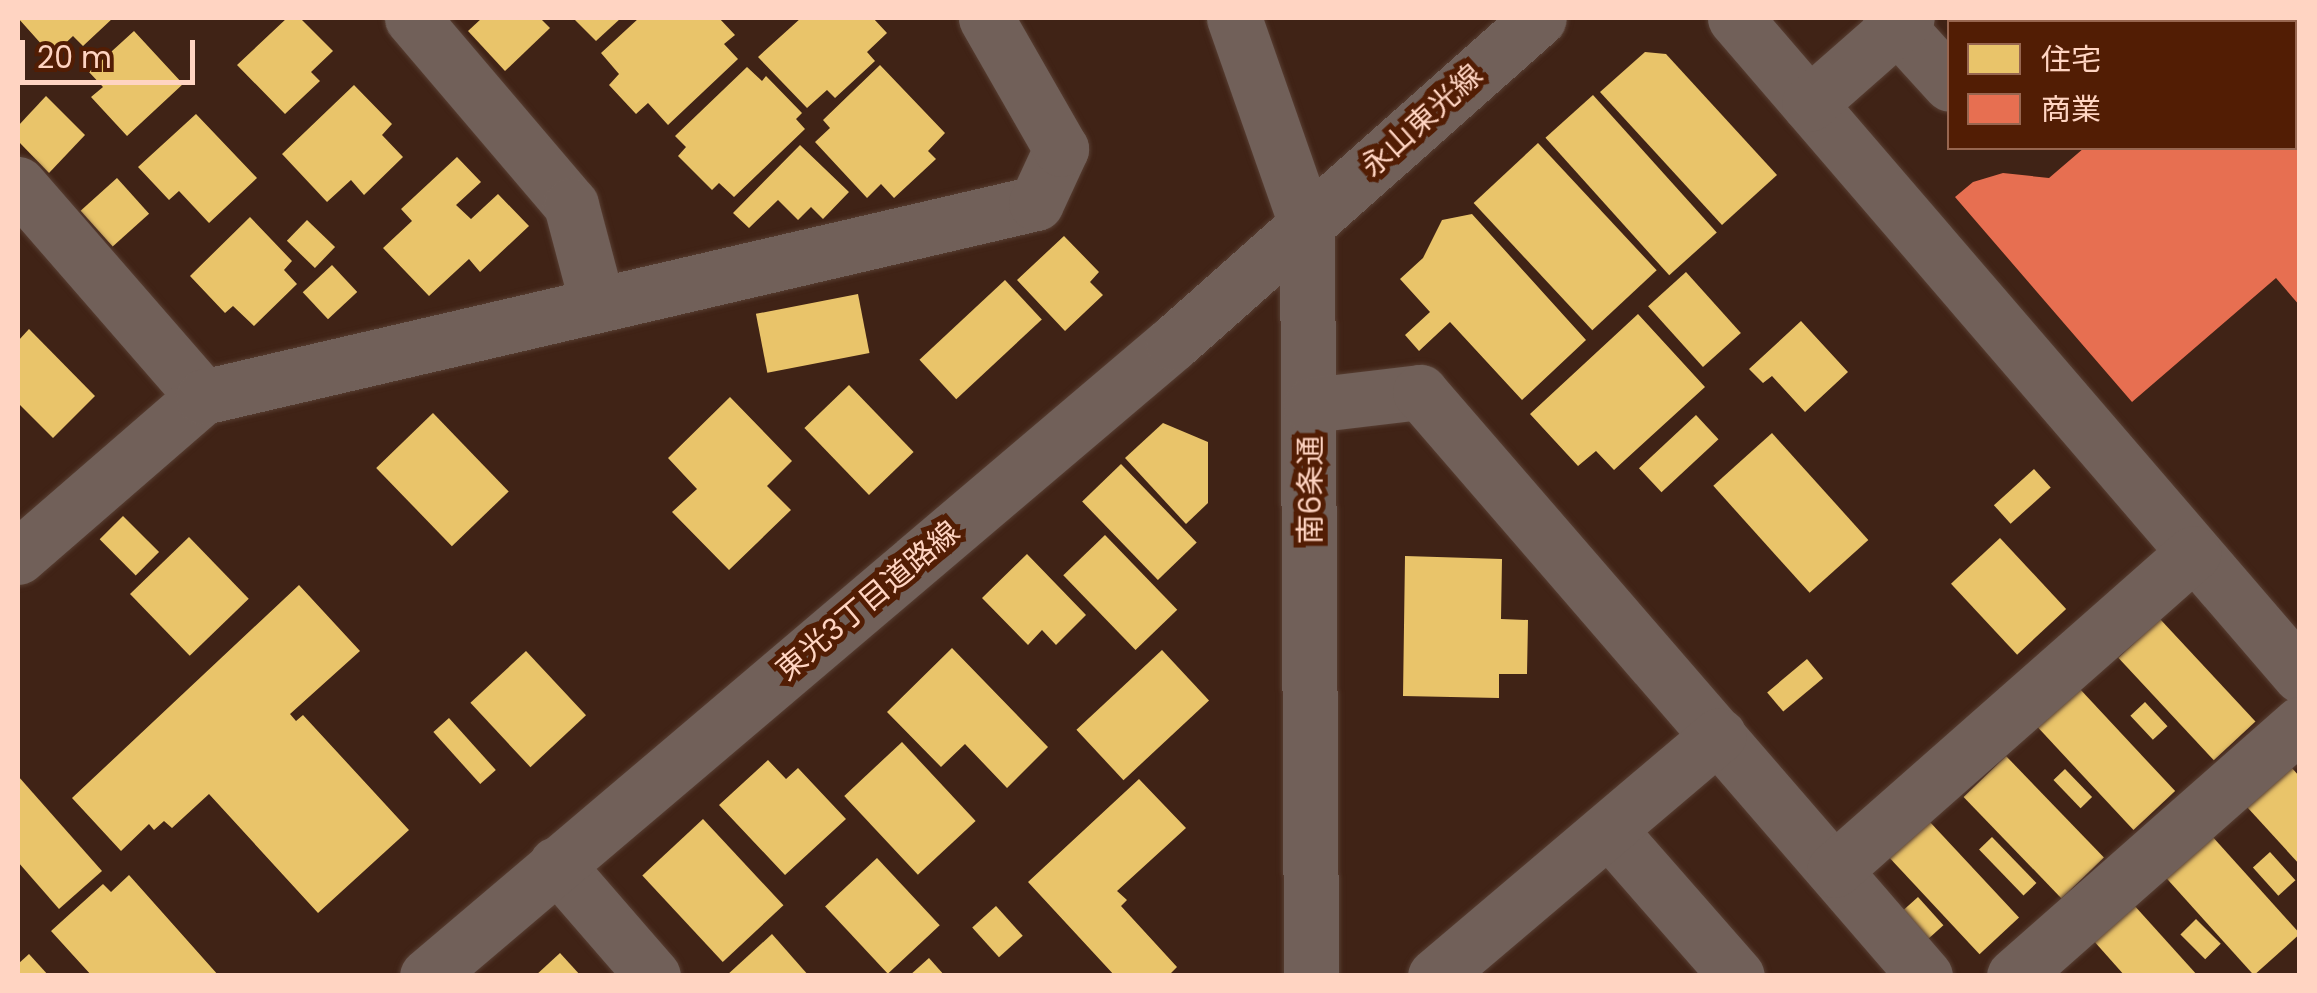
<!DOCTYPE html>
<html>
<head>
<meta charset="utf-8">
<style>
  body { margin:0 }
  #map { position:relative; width:2317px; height:993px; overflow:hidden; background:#402316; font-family:Poppins,"Noto Sans JP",sans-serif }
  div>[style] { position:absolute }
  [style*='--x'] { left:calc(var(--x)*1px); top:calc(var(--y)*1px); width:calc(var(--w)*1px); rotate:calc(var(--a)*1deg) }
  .homes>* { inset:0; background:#e9c46a; transform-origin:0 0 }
  .shops>* { inset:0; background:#e76f51 }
  .roads { filter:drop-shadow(0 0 2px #573e32) drop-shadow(0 0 2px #573e32) }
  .minor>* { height:55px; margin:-27.5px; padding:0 27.5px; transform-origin:27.5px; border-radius:27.5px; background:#716059 }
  span { translate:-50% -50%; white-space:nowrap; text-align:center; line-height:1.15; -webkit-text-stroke:10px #521d04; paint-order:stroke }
  .street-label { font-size:30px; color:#ffd4c2 }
  .frame { position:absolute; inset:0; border:20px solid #ffd4c2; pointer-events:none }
  .legend { position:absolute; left:1947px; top:20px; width:350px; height:130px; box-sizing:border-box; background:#521d04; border:2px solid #976650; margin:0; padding:12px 18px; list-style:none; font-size:30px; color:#ffd4c2 }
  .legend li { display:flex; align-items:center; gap:20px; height:50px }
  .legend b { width:50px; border:2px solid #976650 }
  .scale { position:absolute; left:20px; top:40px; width:175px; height:45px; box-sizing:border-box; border:5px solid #ffd4c2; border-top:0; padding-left:12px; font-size:30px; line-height:35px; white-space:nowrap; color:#ffd4c2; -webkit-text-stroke:8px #521d04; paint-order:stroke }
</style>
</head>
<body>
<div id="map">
  <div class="homes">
    <div style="clip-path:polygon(18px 18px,113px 18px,83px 46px,73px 36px,52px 56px)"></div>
    <div style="clip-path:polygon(287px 18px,300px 18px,333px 51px,311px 72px,320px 81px,285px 114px,237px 65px)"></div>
    <div style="clip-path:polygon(482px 18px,540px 18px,550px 28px,505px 71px,468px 31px)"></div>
    <div style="clip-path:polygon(573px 18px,621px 18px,596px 41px)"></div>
    <div style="clip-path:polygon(639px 18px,719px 18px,735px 35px,724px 44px,738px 59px,668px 125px,648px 103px,636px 114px,609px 85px,619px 74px,601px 53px)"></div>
    <div style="clip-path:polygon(801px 18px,873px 18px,887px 33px,867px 52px,875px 61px,835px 98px,827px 90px,807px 108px,758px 57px)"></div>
    <div style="clip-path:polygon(134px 31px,183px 84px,127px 136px,91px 97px,103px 87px,89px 72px)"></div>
    <div style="clip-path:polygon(1645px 52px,1666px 54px,1777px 175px,1722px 225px,1600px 92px)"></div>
    <div style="clip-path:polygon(880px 65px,945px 133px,928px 151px,936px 159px,894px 198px,881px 184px,867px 198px,815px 142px,830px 128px,823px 120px)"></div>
    <div style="clip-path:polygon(747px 67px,762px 81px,766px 76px,802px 113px,796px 119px,805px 129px,734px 197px,719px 183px,712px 190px,678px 156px,686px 147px,675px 136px)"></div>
    <div style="clip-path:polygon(354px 85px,392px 124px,382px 135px,403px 157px,364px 195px,351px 180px,327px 202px,282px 154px)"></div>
    <div style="left:1593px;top:95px;width:185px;height:64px;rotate:48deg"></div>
    <div style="clip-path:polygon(46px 96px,85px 135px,49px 173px,18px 141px,18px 126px)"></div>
    <div style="clip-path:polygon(196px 114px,257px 178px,209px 223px,179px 191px,169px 200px,138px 167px)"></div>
    <div style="left:1538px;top:143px;width:174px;height:88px;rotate:47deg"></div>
    <div style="clip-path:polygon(800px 145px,849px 192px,823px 219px,811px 207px,798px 220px,778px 200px,749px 228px,733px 213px)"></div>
    <div style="clip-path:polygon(457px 157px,481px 182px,456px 205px,471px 219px,498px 194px,529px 226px,480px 272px,469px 259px,429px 296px,383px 248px,412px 221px,401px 209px)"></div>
    <div style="left:117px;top:178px;width:48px;height:49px;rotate:48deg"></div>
    <div style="clip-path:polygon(1472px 214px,1586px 340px,1522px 400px,1450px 322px,1419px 351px,1405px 335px,1430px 312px,1400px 279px,1423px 258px,1442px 220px)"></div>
    <div style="clip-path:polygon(250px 217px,292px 261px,284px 270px,297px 284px,254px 326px,233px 306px,225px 313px,190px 276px)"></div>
    <div style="left:307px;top:220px;width:39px;height:29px;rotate:44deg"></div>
    <div style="clip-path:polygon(1064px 236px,1099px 272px,1090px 282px,1103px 295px,1065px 331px,1017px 280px)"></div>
    <div style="left:332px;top:265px;width:37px;height:40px;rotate:47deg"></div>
    <div style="left:1686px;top:272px;width:82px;height:51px;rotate:48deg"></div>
    <div style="left:1005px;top:280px;width:54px;height:117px;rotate:47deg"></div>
    <div style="left:858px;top:294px;width:60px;height:104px;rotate:79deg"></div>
    <div style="clip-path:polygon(1638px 314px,1705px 387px,1614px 470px,1596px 451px,1578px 466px,1530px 414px)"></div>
    <div style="clip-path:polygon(1801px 321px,1848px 372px,1805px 412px,1772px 376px,1763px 383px,1749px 369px)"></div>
    <div style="clip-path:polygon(29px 329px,95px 396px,53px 438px,18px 403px,18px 341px)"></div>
    <div style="left:849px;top:385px;width:93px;height:62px;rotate:46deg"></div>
    <div style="clip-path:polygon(730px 397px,792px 461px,767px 486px,791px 510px,729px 570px,672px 512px,697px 489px,668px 458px)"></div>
    <div style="left:433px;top:413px;width:109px;height:79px;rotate:46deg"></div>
    <div style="left:1696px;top:415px;width:33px;height:78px;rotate:47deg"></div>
    <div style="clip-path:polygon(1163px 423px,1208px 442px,1208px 503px,1186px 524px,1125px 458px)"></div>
    <div style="left:1772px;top:433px;width:144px;height:79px;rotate:48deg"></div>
    <div style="left:1121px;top:464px;width:109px;height:54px;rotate:46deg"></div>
    <div style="left:2034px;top:469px;width:25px;height:54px;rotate:48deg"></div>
    <div style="left:123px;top:516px;width:51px;height:33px;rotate:45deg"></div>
    <div style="left:1105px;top:535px;width:104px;height:58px;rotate:46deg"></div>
    <div style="left:189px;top:537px;width:86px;height:82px;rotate:46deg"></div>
    <div style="left:2000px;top:538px;width:97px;height:67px;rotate:47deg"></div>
    <div style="clip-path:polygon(1027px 554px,1086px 615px,1056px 645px,1042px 630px,1028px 645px,982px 598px)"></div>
    <div style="clip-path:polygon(1405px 556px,1502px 559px,1501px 619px,1528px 620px,1527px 674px,1499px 674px,1499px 698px,1403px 696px)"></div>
    <div style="clip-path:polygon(299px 585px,360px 651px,290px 714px,296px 721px,303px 715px,409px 830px,318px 913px,209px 794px,172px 828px,164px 821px,154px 830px,149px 824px,121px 851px,72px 798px)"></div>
    <div style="left:2160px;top:619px;width:140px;height:57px;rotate:47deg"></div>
    <div style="clip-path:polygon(952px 648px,1048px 747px,1007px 788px,965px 744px,941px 767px,887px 712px)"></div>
    <div style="left:1162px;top:650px;width:69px;height:117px;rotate:47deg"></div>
    <div style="left:526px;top:651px;width:88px;height:76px;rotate:47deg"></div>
    <div style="left:1807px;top:659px;width:25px;height:52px;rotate:50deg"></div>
    <div style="left:2079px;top:688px;width:141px;height:57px;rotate:47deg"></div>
    <div style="left:2145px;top:702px;width:33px;height:20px;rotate:47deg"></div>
    <div style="left:449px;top:718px;width:70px;height:21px;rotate:48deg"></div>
    <div style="left:902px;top:742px;width:108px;height:79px;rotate:47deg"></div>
    <div style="left:2006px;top:756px;width:141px;height:59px;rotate:46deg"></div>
    <div style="clip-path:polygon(768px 760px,786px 779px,798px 768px,846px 819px,785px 875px,719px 805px)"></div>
    <div style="clip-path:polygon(2291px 767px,2300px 777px,2300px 865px,2247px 807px)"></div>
    <div style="left:2065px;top:769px;width:39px;height:16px;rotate:46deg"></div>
    <div style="clip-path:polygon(18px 776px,102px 871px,59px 909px,18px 862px)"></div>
    <div style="clip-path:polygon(1139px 779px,1186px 828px,1117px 891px,1127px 900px,1121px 906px,1177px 967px,1168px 976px,1115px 976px,1028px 882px)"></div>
    <div style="left:703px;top:819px;width:118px;height:83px;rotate:47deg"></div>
    <div style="left:1929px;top:821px;width:132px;height:54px;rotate:47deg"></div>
    <div style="left:2211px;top:835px;width:133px;height:62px;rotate:48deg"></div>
    <div style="left:1992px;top:837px;width:64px;height:18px;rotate:46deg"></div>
    <div style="left:2270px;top:852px;width:38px;height:23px;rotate:48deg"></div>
    <div style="left:877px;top:858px;width:92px;height:71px;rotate:47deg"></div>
    <div style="clip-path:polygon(129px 875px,219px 976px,92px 976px,51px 931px,103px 884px,111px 892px)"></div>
    <div style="left:1918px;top:897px;width:38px;height:21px;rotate:48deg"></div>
    <div style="clip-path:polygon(2133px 904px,2198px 976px,2125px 976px,2093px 940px)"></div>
    <div style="left:996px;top:906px;width:40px;height:32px;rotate:48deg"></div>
    <div style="left:2196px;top:919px;width:35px;height:22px;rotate:45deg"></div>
    <div style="clip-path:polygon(772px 934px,809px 976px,726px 976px)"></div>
    <div style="clip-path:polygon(560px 953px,581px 976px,535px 976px)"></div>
    <div style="clip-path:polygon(29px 954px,49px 976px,18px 976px,18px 964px)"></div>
    <div style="clip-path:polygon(929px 958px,945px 976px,909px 976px)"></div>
  </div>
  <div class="shops">
    <div style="clip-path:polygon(2235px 18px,2300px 18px,2300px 306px,2276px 278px,2132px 402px,1955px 197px,1973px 182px,2003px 173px,2049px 178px,2084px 148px,2294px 148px,2294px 22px,2229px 22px)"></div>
  </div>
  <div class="roads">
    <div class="minor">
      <div style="--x:412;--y:18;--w:245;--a:49.6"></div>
      <div style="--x:571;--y:205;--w:101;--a:75.1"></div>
      <div style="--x:1234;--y:18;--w:220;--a:70.7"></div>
      <div style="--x:1307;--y:226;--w:750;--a:89.69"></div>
      <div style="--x:1735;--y:18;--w:867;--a:49.31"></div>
      <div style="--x:1890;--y:18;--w:89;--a:47.7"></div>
      <div style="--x:2124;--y:22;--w:6;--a:-39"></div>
      <div style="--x:1809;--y:104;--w:130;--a:-41.3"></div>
      <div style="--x:18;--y:184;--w:282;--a:49"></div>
      <div style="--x:1311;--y:405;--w:110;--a:-6.8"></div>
      <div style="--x:1420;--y:392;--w:772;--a:49.15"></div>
      <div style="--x:18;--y:557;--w:245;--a:-40.9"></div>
      <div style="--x:203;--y:397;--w:855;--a:-13.11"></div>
      <div style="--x:1036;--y:203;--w:60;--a:-65.2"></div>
      <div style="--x:1061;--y:149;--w:151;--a:-119.8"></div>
      <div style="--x:1609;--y:830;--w:194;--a:48.8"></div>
      <div style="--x:556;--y:864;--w:148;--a:49.1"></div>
      <div style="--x:1834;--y:870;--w:479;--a:-41.4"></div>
      <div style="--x:427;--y:976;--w:978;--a:-40.32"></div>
      <div style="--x:1173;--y:343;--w:489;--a:-41.6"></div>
      <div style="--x:1435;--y:976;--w:372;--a:-40.3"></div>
      <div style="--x:2014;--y:976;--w:381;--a:-41.4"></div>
    </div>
  </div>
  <div class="street-label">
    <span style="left:1422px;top:121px;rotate:-42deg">永山東光線</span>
    <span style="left:1311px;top:490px;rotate:-90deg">南6条通</span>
    <span style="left:868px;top:601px;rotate:-40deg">東光3丁目道路線</span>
  </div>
  <div class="frame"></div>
  <ul class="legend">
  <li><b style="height:28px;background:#e9c46a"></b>住宅</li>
  <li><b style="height:28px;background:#e76f51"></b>商業</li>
  </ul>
  <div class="scale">20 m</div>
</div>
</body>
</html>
